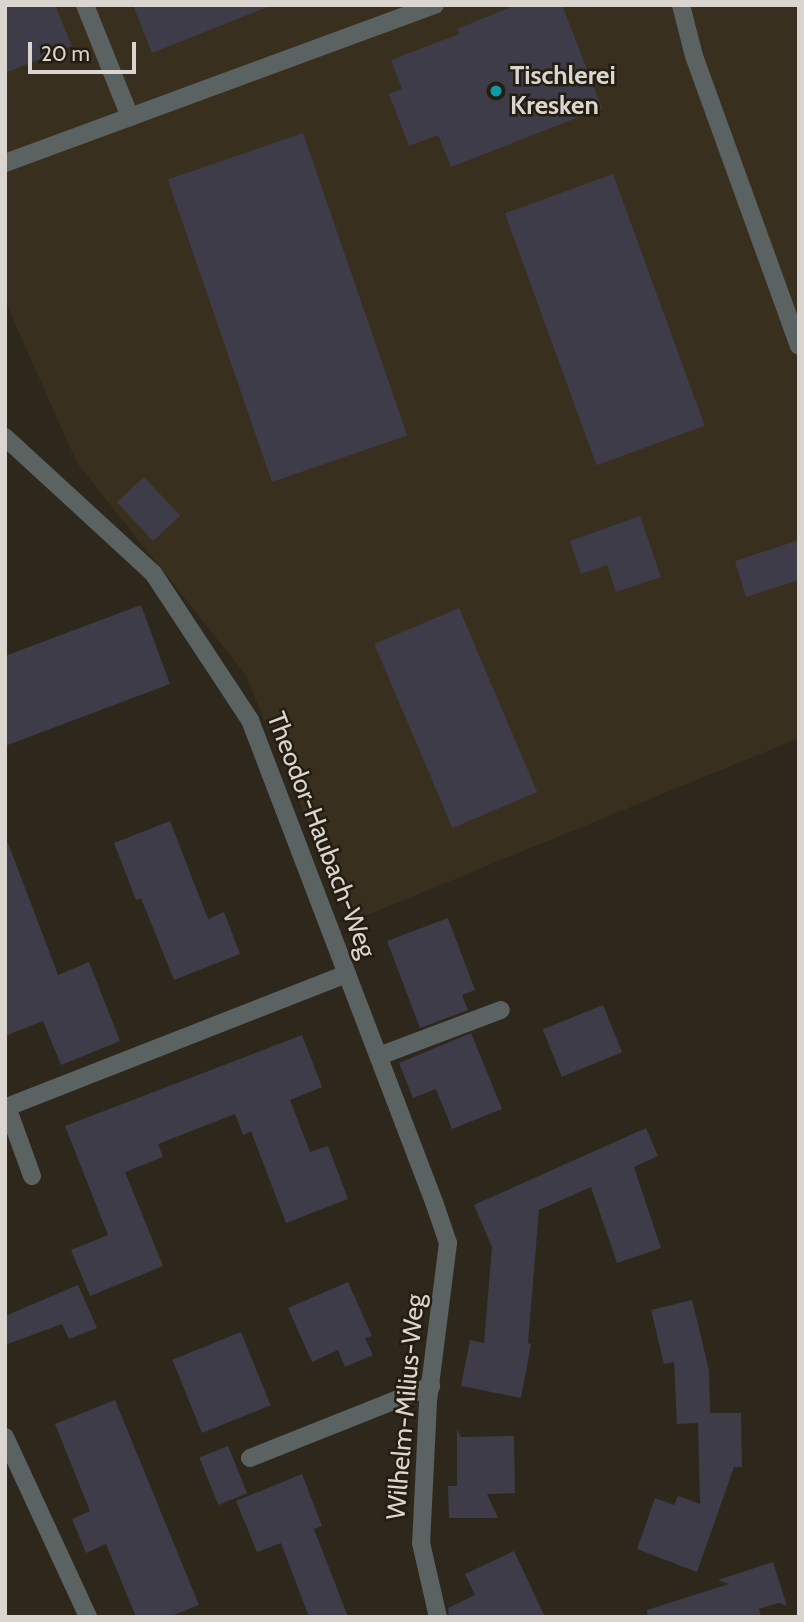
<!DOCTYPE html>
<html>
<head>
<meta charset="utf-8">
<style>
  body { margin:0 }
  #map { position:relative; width:804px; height:1622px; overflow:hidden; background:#2e271c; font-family:Cabin,sans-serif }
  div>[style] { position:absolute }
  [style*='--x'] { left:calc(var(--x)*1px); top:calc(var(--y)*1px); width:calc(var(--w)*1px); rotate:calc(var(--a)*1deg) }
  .built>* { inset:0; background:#392f1f }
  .building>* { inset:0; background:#3e3c49; transform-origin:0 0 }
  .minor>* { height:18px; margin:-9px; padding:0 9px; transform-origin:9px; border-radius:9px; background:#5b6362 }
  .dots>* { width:19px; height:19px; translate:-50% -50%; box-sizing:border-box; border:4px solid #241e12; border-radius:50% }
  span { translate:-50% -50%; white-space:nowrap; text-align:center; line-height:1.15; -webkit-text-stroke:5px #241e12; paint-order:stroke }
  .poi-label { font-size:26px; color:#dad6cf; font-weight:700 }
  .left { translate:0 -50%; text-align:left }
  .street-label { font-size:26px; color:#dad6cf }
  .frame { position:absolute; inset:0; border:7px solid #dad6cf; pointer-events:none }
  .scale { position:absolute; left:28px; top:42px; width:108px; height:32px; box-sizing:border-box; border:4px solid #dad6cf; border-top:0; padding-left:9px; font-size:21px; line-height:24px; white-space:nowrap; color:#dad6cf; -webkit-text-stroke:5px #241e12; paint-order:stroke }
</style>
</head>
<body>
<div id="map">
  <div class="built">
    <div style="clip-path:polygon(5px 5px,799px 5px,799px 738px,350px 922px,245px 674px,77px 463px,5px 301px)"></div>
  </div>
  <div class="building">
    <div style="clip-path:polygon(5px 5px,55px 5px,72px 46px,5px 73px)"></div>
    <div style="clip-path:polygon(133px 5px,267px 5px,267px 7px,152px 53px)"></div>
    <div style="clip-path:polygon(516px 5px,562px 5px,602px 108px,451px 167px,438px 135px,409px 146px,389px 94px,402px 89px,391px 60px,459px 34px,457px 29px)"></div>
    <div style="left:303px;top:133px;width:320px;height:143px;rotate:71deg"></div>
    <div style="left:613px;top:174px;width:268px;height:115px;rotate:70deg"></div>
    <div style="left:144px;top:477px;width:53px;height:37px;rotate:47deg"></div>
    <div style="clip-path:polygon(640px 516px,661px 577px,616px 592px,607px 565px,581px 574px,570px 541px)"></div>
    <div style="clip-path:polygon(799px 540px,799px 580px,746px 597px,735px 561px)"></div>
    <div style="clip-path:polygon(141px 605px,170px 684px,5px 746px,5px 656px)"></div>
    <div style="left:459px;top:608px;width:200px;height:92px;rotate:67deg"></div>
    <div style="clip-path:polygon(170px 821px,208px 919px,224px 912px,240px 954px,174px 980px,141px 898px,136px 900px,114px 843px)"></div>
    <div style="clip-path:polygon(5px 843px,8px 843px,58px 975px,89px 962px,120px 1041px,61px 1065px,43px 1021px,5px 1036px)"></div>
    <div style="clip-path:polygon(448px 918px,475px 990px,462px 995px,468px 1010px,420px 1028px,387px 941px)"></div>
    <div style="left:603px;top:1005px;width:51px;height:65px;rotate:68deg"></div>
    <div style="clip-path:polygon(471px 1033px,502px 1109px,452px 1129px,436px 1089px,413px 1098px,399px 1063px)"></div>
    <div style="clip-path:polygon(302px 1035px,322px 1087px,290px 1100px,310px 1152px,328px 1146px,348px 1199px,286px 1223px,251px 1131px,243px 1135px,235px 1114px,158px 1144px,163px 1157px,125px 1172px,163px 1266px,90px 1296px,71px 1250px,108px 1235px,65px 1126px)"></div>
    <div style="clip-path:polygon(646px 1128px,658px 1156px,634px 1167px,661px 1248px,617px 1263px,591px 1187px,539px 1210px,528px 1343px,531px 1344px,521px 1398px,461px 1386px,470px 1340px,484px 1343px,492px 1247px,474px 1205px)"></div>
    <div style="clip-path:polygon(348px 1282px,372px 1336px,365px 1338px,373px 1355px,345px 1367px,338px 1350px,312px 1362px,288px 1308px)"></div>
    <div style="clip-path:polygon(78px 1285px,97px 1328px,69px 1339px,62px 1324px,5px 1345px,5px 1316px)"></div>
    <div style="clip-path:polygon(692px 1300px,709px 1370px,710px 1413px,741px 1413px,742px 1467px,734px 1467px,697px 1572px,637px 1549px,655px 1498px,674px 1505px,678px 1496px,700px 1504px,698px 1423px,677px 1424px,674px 1362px,664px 1364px,651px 1310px)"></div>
    <div style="left:241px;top:1332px;width:79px;height:74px;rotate:68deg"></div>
    <div style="clip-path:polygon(115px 1400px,199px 1605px,169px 1617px,136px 1617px,106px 1544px,86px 1553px,72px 1519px,90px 1511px,55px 1424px)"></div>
    <div style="clip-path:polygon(457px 1429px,461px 1437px,514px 1436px,515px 1493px,487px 1494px,498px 1518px,449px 1518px,448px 1486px,457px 1486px)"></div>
    <div style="left:228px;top:1446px;width:51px;height:31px;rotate:68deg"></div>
    <div style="clip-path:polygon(302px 1474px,322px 1526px,314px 1529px,348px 1617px,309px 1617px,281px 1543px,257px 1552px,236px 1501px)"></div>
    <div style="clip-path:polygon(514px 1551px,545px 1617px,449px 1617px,448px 1608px,475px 1595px,465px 1574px)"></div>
    <div style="clip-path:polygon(773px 1562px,787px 1606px,779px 1603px,759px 1609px,761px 1617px,648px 1617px,647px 1610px,729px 1584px,718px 1580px)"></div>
  </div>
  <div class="minor">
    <div style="--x:85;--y:5;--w:121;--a:68.1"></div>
    <div style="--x:681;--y:5;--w:53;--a:75.7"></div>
    <div style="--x:694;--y:56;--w:308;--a:70.1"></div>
    <div style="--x:5;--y:163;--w:458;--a:-20.2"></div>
    <div style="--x:5;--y:437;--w:201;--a:42.6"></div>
    <div style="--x:153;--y:573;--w:176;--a:56.6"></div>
    <div style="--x:250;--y:720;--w:516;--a:69.11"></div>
    <div style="--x:434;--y:1202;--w:43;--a:71.1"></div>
    <div style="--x:448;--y:1243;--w:160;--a:97.2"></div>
    <div style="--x:428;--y:1402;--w:141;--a:92.8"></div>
    <div style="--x:421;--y:1543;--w:76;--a:77.1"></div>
    <div style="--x:379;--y:1056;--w:130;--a:-20.7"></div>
    <div style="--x:32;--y:1176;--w:73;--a:-109.9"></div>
    <div style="--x:7;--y:1107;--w:365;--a:-21.4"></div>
    <div style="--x:5;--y:1437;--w:198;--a:65.2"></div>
    <div style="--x:250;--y:1458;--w:195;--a:-21.7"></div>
  </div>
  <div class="dots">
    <div style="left:496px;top:91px;background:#0f9aa8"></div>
  </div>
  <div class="poi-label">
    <span class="left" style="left:510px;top:91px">Tischlerei<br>Kresken</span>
  </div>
  <div class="street-label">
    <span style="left:321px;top:835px;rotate:69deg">Theodor-Haubach-Weg</span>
    <span style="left:406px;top:1407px;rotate:-85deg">Wilhelm-Milius-Weg</span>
  </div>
  <div class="frame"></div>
  <div class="scale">20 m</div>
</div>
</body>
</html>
